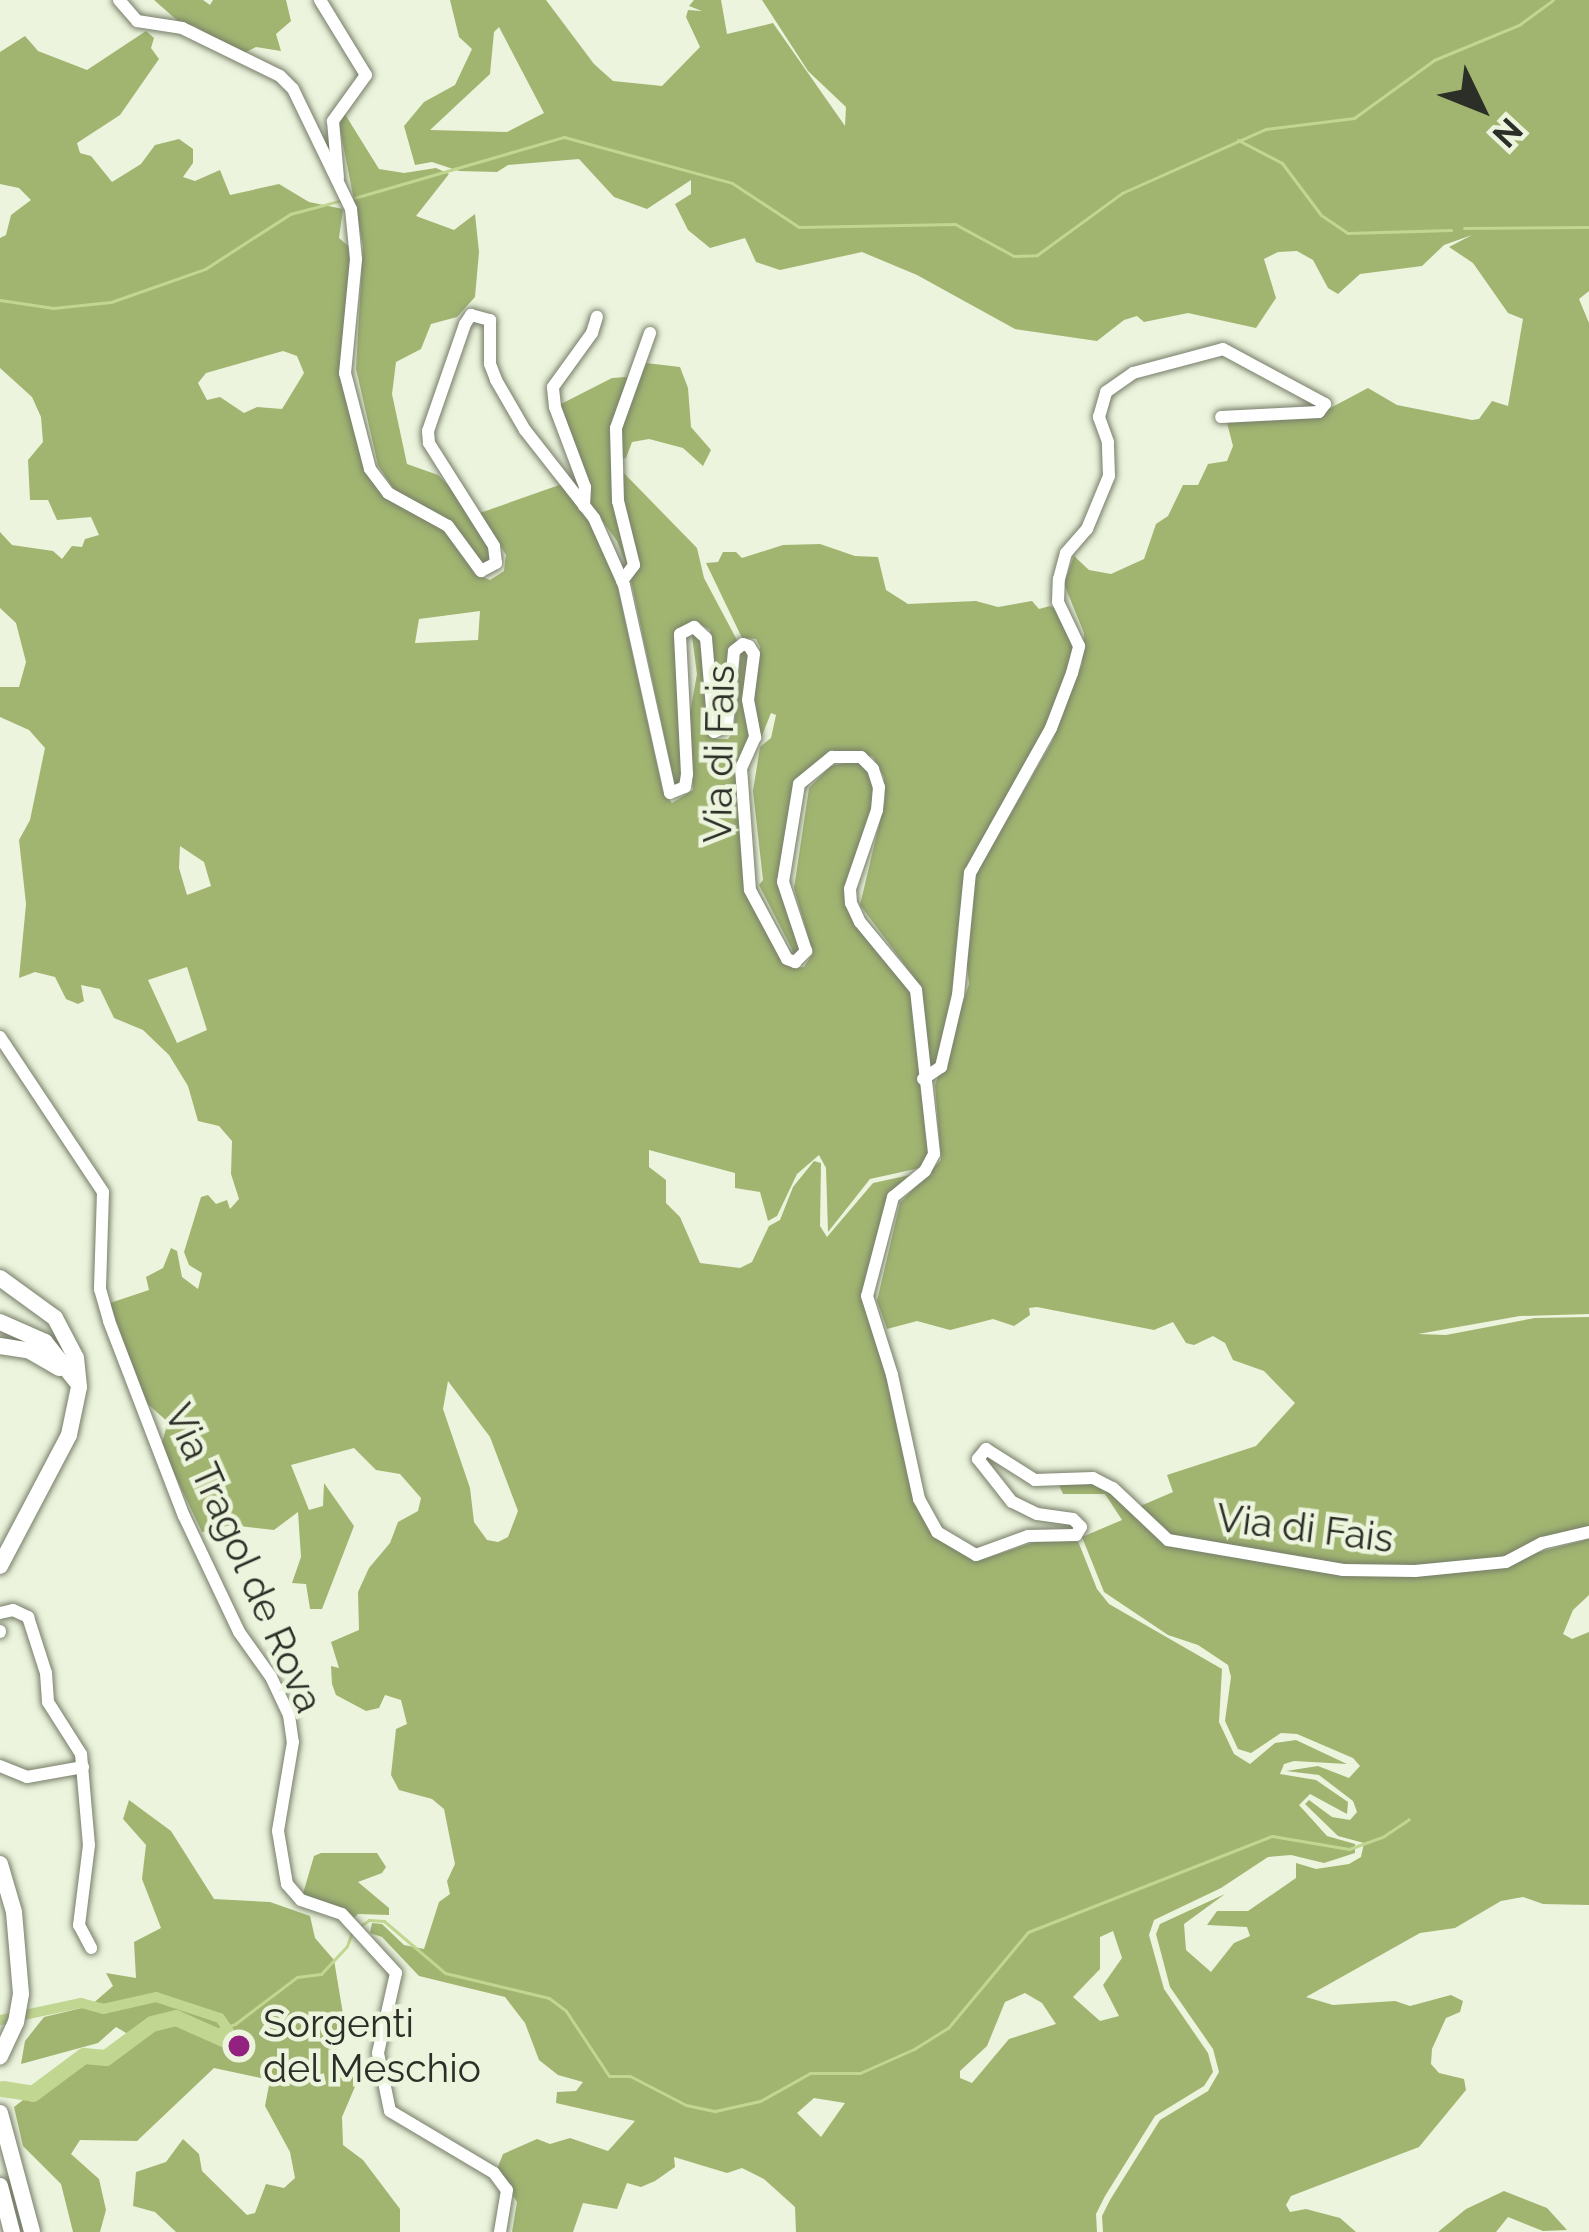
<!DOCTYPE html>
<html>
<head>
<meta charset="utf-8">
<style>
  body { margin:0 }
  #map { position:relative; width:1589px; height:2232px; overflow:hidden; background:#ecf4dd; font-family:Raleway,sans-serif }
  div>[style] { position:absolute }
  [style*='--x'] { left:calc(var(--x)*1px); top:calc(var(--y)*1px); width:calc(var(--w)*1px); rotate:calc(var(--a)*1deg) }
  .forest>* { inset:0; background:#a1b571 }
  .stream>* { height:3px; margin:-1.5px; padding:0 1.5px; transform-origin:1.5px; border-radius:1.5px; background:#c1d691 }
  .canal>* { height:10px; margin:-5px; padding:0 5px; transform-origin:5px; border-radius:5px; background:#c1d691 }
  .river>* { height:16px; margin:-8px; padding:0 8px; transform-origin:8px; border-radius:8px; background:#c1d691 }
  .roads { filter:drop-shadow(0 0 3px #767d68) drop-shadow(0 0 3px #767d68) }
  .minor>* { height:12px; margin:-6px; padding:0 6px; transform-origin:6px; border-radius:6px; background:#fff }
  .highway>* { height:16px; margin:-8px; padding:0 8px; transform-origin:8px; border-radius:8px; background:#fff }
  .dots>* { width:33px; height:33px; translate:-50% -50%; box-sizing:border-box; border:6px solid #ecf4dd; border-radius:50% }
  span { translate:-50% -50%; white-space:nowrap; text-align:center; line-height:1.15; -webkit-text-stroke:9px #ecf4dd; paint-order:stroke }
  .street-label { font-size:39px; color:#2c2f27 }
  .poi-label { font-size:39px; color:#2c2f27 }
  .left { translate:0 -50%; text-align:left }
  .north { position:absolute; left:1421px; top:48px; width:120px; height:120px; -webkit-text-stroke:9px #ecf4dd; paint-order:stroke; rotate:133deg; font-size:33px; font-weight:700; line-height:48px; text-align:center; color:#2c2f27 }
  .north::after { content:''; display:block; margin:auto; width:42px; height:54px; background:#2c2f27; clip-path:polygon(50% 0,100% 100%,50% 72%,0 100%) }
</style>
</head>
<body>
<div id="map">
  <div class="forest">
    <div style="clip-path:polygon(154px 0,203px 0,210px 5px,213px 0,286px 0,291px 21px,276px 34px,281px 51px,256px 47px,238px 56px,195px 26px,179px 22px)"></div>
    <div style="clip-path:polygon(evenodd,450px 0,546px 0,594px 64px,613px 81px,662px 86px,700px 47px,686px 17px,688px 10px,702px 11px,689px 6px,694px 0,721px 0,727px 34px,773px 23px,845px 126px,846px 107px,808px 71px,762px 0,1589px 0,1589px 291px,1579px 299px,1589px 323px,1589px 1314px,1520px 1316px,1418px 1334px,1446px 1335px,1535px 1318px,1589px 1317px,1589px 1532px,1510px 1556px,1392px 1569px,1331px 1564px,1168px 1535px,1138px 1507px,1173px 1492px,1167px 1475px,1256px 1446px,1295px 1403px,1264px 1371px,1233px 1360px,1225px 1343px,1213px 1336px,1194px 1345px,1186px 1343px,1173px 1322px,1154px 1330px,1037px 1307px,1029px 1308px,1030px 1315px,1014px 1326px,993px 1319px,950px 1330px,917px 1321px,887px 1329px,877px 1301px,900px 1203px,941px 1160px,935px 1085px,969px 984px,964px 938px,972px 881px,1052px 742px,1082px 664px,1084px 633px,1064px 584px,1074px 556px,1089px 570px,1111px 574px,1144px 559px,1156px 524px,1168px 516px,1183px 485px,1198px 485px,1208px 464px,1227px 461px,1233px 446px,1227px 423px,1234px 420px,1319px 414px,1368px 388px,1397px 405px,1472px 420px,1479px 419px,1492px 401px,1508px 406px,1523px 319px,1508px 313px,1473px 263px,1449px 247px,1472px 235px,1444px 245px,1422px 266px,1360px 274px,1338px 294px,1328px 288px,1313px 260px,1297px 251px,1278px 252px,1264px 259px,1276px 298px,1256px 328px,1188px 313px,1144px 322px,1137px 316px,1124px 320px,1097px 341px,1015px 329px,917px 275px,862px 252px,780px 270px,756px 262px,745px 238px,710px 248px,688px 230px,675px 204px,691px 194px,691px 180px,647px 209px,614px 197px,579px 159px,508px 165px,497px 172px,459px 171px,432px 162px,415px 165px,404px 126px,424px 102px,455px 85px,472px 49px,459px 37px,450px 0,499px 27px,544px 113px,507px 132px,430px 130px,490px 74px,494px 32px,499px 27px)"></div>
    <div style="clip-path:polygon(evenodd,146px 31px,154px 38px,151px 48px,159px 59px,120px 115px,77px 143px,80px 153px,91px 156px,112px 182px,141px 164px,155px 145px,179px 139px,193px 149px,193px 163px,183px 177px,195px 181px,220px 170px,230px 195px,279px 184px,309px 202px,343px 209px,339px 238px,354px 251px,347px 364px,365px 451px,393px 499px,452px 536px,474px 573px,490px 580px,504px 571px,506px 555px,480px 513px,565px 483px,607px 539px,663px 792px,672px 803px,693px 790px,689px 718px,697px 674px,692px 636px,701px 633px,717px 739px,728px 739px,734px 731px,741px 652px,748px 647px,752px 726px,744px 763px,750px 881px,792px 968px,804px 967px,813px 953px,794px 888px,809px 788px,831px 766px,859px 760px,878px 782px,850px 896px,912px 993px,925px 1082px,929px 1166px,870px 1179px,828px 1232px,826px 1168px,819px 1155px,797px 1174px,777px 1216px,768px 1221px,760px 1192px,735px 1188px,735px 1173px,649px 1150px,649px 1167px,666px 1180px,666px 1203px,680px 1217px,700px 1263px,740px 1268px,752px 1262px,769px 1226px,780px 1220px,793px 1187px,814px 1161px,821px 1163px,820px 1226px,827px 1237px,873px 1183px,924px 1172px,894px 1199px,869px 1296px,927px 1518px,971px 1556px,984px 1559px,1035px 1542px,1078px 1541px,1097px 1589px,1109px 1604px,1222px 1669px,1219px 1722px,1234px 1754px,1250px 1764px,1275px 1743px,1296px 1740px,1347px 1764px,1294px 1761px,1284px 1764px,1280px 1774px,1316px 1780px,1348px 1802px,1347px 1814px,1310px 1794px,1299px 1805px,1327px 1836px,1355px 1844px,1355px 1853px,1324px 1863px,1291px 1855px,1268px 1857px,1221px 1888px,1154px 1920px,1149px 1935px,1164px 1989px,1208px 2053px,1213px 2072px,1204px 2086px,1155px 2116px,1105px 2196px,1096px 2214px,1097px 2232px,796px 2232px,795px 2207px,764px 2179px,742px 2168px,727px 2173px,674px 2157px,675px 2167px,655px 2181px,641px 2187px,627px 2183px,617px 2209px,583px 2203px,573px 2232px,512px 2232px,517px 2202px,497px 2169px,503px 2154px,537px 2139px,550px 2144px,570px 2138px,608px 2151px,635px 2121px,556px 2103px,557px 2092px,576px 2091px,583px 2082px,558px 2075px,539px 2060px,525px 2023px,505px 1997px,419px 1976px,382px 1937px,370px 1933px,372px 1923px,382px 1924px,404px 1945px,424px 1949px,439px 1902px,450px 1894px,447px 1881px,455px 1864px,444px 1809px,432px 1799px,399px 1790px,391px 1775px,396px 1729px,407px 1724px,401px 1700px,385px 1695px,379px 1708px,366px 1711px,336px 1695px,332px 1684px,331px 1666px,339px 1668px,331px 1642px,359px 1630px,358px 1592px,369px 1568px,390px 1543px,398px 1522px,418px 1511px,421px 1498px,400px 1474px,376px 1470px,354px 1448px,291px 1465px,309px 1510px,323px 1506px,324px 1483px,354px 1526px,322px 1609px,310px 1609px,306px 1584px,292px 1583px,301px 1557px,298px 1512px,274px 1530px,231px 1525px,202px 1532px,161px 1446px,168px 1422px,143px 1400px,110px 1303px,149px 1290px,146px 1277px,163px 1268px,171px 1248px,177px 1251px,182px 1277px,198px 1289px,202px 1273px,189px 1265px,184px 1252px,201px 1197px,208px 1195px,216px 1204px,227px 1200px,230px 1209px,239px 1199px,231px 1174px,232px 1141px,219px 1126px,198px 1121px,188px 1086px,169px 1055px,143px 1030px,114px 1018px,100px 989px,81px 985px,84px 1001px,78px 1004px,66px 999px,55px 977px,35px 972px,19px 978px,26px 904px,19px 840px,30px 820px,45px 748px,29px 730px,0 717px,0 687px,19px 687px,26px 662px,16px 623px,0 608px,0 532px,12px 545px,53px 551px,62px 559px,72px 546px,82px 547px,85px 539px,99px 535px,91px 517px,57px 520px,48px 500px,30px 500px,28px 460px,43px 442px,41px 417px,32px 397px,0 368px,0 238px,6px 235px,11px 215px,31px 200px,19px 188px,0 184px,0 52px,25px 36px,38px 51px,87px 70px,146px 31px,283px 351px,297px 356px,304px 373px,282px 409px,257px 407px,244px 413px,220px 397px,207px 400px,198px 383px,206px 373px,283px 351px,146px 31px,480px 611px,478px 640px,415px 643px,419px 619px,480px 611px,146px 31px,180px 846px,204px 862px,211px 886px,187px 895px,179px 868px,180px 846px,146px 31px,187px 967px,207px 1030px,177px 1043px,148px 980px,187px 967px,146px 31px,448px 1381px,490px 1437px,518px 1511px,508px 1537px,498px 1542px,487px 1540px,474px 1522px,470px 1488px,443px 1409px,448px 1381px,146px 31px,1113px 1931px,1122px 1958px,1103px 1985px,1119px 2016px,1100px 2021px,1073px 1997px,1100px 1969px,1100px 1937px,1113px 1931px,146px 31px,1025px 1993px,1042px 2003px,1056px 2024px,1009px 2039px,972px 2083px,960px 2078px,960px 2071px,987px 2046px,1005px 2002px,1025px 1993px,146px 31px,814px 2098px,845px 2103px,821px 2137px,797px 2113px,814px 2098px)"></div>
    <div style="clip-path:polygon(343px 111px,379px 169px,404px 173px,436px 168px,449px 174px,416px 216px,454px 230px,475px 214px,479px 252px,475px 297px,457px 317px,431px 324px,421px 349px,396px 362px,392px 394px,407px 464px,438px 475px,463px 500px,497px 552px,484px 571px,465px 540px,393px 488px,378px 465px,356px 369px,363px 246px,339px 124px)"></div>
    <div style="clip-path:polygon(646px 363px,680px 367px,688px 388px,691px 427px,711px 450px,703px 466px,683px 448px,649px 439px,632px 442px,626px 458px,616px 459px,618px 431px)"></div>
    <div style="clip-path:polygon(627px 377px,630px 382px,613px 430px,629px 572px,617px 541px,590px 504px,559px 405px,612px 378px)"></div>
    <div style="clip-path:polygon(616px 465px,697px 548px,704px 578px,738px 642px,718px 730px,710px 630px,697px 622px,686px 631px,684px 781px,675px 786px,631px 580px,637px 566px)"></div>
    <div style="clip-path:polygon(820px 544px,855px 556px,878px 557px,886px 590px,908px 604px,976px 601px,998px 607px,1032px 601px,1039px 609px,1050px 606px,1068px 616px,1078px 635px,1067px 688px,962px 895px,958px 930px,964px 958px,941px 1067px,930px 1069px,914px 977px,860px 905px,885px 800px,884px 777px,873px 757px,851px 751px,824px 759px,805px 781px,787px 883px,804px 948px,796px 957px,759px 885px,763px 880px,753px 791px,760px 747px,771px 738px,776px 715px,771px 713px,761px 738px,754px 698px,760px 647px,756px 639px,742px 638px,706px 563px,718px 562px,723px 552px,736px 552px,742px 558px,783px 545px)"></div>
    <div style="clip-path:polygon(1091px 1483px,1106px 1487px,1153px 1533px,1298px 1564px,1462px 1572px,1589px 1539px,1589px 1595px,1573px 1610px,1563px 1634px,1572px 1639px,1589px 1632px,1589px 1905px,1543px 1904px,1523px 1897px,1501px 1901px,1455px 1928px,1420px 1933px,1306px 1997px,1333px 2005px,1395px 2001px,1410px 2006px,1451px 1995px,1463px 2001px,1460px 2012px,1446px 2018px,1432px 2049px,1431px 2064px,1439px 2073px,1464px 2079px,1466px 2090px,1419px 2147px,1291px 2196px,1286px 2205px,1290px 2212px,1306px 2209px,1340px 2218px,1356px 2232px,1103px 2232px,1102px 2216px,1110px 2200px,1160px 2120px,1208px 2091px,1219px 2072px,1213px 2049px,1170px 1987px,1156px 1934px,1160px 1924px,1225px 1894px,1184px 1924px,1186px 1950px,1211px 1972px,1234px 1943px,1250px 1936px,1247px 1927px,1207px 1925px,1217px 1911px,1248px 1911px,1296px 1878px,1296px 1863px,1316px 1869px,1349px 1864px,1361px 1857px,1364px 1843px,1338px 1836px,1305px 1804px,1309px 1800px,1332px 1817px,1350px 1820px,1357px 1812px,1353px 1801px,1319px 1775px,1286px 1771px,1318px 1766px,1349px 1778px,1360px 1766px,1353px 1758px,1297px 1734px,1281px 1733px,1251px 1753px,1238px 1749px,1225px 1721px,1231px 1677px,1228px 1665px,1198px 1645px,1168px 1635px,1104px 1592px,1082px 1537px,1122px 1520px,1105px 1494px,1063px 1494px,1059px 1485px)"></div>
    <div style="clip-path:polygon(129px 1800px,171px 1831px,214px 1899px,270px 1902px,310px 1916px,315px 1938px,334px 1960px,344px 2020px,336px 2049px,357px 2082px,342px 2117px,343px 2145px,363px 2160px,400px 2209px,400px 2232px,176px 2232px,155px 2212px,133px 2206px,136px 2172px,166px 2162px,183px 2139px,199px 2154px,202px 2171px,247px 2215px,255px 2213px,266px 2184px,284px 2188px,295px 2178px,290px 2152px,265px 2106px,270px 2080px,214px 2068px,137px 2141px,80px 2140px,71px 2154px,99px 2179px,106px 2210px,100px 2232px,73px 2232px,61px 2184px,23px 2146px,14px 2107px,76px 2059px,106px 2058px,133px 2037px,116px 2027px,98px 2043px,21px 2064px,25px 2041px,44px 2017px,90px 2006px,113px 1986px,106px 1973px,136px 1978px,134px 1942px,161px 1928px,142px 1879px,146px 1845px,123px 1819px)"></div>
    <div style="clip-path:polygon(321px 1853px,377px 1853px,386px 1867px,382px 1873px,358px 1882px,389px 1908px,389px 1915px,358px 1914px,353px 1919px,302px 1897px,314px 1856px)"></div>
    <div style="clip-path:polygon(1504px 2191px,1547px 2208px,1567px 2230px,1543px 2231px,1508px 2217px,1496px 2232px,1438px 2232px,1466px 2209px)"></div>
  </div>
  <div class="stream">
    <div style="--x:1238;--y:140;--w:50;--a:27.6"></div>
    <div style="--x:1282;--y:163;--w:65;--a:53.1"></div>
    <div style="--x:1321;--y:215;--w:32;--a:34"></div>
    <div style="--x:1348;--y:233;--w:103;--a:-1.7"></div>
    <div style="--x:354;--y:198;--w:219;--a:-16.2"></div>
    <div style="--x:564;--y:137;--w:174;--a:15.3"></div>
    <div style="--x:732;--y:183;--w:80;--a:33.3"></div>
    <div style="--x:799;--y:227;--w:156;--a:-1.1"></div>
    <div style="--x:955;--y:224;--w:67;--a:28.5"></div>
    <div style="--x:1014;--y:256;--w:23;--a:-2"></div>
    <div style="--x:1037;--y:255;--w:105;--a:-36.1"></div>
    <div style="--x:1122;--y:193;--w:158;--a:-24"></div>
    <div style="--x:1266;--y:129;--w:89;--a:-7.1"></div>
    <div style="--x:1354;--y:118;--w:99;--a:-35.9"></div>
    <div style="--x:1434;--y:60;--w:92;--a:-22.4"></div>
    <div style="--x:1519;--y:25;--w:42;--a:-36.3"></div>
    <div style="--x:1464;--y:228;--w:125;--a:-0.5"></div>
    <div style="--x:0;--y:300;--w:54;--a:8.6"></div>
    <div style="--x:53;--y:308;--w:58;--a:-5.9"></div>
    <div style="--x:111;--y:302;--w:100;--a:-19.3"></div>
    <div style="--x:205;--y:269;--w:101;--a:-32.9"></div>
    <div style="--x:290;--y:214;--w:51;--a:-14.9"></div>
    <div style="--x:359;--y:1927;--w:12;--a:-35"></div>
    <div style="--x:369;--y:1920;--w:15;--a:4"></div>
    <div style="--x:384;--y:1921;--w:80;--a:40.4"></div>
    <div style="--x:445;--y:1973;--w:107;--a:13.5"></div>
    <div style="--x:549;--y:1998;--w:21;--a:37"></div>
    <div style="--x:566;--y:2011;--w:78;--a:56.5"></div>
    <div style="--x:609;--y:2076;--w:21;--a:0"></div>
    <div style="--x:630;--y:2076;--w:63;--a:27.4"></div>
    <div style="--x:686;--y:2105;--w:30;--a:12"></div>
    <div style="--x:715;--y:2111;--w:46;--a:-12.5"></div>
    <div style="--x:760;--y:2101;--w:57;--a:-29.2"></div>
    <div style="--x:810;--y:2073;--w:50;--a:0"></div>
    <div style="--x:860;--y:2073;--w:59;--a:-24"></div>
    <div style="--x:914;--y:2049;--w:40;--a:-32"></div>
    <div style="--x:948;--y:2028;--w:125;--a:-50.2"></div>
    <div style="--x:1028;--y:1932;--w:262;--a:-21.5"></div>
    <div style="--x:1272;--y:1836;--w:78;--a:9.6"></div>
    <div style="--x:1349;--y:1849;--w:37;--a:-20"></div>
    <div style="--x:1384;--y:1836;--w:30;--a:-34"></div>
    <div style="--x:209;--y:2032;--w:27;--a:-17"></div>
    <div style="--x:235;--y:2024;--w:78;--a:-37.2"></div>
    <div style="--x:297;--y:1977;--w:24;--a:-7"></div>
    <div style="--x:321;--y:1974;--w:38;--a:-47"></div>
    <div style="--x:347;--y:1946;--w:15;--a:-70"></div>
  </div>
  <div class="canal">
    <div style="--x:0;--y:2020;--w:83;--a:-11.9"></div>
    <div style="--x:81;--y:2003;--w:23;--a:15"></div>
    <div style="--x:103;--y:2009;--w:54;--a:-12.8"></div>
    <div style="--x:156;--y:1997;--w:67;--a:18.2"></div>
    <div style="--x:220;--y:2018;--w:34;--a:56"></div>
  </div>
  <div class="river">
    <div style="--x:3;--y:2089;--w:30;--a:9"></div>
    <div style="--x:33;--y:2094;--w:64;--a:-36.7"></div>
    <div style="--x:84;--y:2056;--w:22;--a:5"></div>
    <div style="--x:106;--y:2058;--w:57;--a:-36.5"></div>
    <div style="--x:152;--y:2024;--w:25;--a:-14"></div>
    <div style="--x:176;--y:2018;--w:69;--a:24"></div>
  </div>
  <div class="roads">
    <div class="minor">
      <div style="--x:119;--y:0;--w:28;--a:49"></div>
      <div style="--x:137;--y:21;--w:46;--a:8.8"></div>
      <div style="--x:182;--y:28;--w:109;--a:26.1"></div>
      <div style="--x:280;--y:76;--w:18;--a:45"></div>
      <div style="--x:293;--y:89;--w:133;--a:64.2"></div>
      <div style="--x:351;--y:209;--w:50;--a:84.3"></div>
      <div style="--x:356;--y:259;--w:115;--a:95.5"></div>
      <div style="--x:345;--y:373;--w:99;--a:75.4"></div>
      <div style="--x:370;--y:469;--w:30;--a:53"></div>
      <div style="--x:388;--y:493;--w:68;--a:28.8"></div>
      <div style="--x:448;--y:526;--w:56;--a:53.7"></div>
      <div style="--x:481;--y:571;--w:17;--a:-28"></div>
      <div style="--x:496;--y:563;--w:17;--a:-97"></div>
      <div style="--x:494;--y:546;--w:122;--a:-122.3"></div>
      <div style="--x:429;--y:443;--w:12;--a:-95"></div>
      <div style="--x:428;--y:431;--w:113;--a:-70.9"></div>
      <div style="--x:465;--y:324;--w:11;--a:-56"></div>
      <div style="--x:471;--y:315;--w:20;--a:15"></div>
      <div style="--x:490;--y:320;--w:44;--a:90"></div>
      <div style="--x:490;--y:364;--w:17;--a:69"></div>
      <div style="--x:496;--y:380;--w:58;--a:59.9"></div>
      <div style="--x:525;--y:430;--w:112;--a:51.9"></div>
      <div style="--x:594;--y:518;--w:73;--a:65.9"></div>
      <div style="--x:624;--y:585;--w:213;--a:77.5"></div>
      <div style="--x:670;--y:793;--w:16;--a:-22"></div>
      <div style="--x:685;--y:787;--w:13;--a:-81"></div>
      <div style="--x:687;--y:774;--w:140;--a:-92.9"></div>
      <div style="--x:680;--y:634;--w:16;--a:-27"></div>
      <div style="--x:694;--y:627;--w:16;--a:43"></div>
      <div style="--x:706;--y:638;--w:94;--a:85.1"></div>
      <div style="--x:714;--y:732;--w:14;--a:-25"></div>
      <div style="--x:727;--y:726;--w:75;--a:-84.7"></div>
      <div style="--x:734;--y:651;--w:11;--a:-38"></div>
      <div style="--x:743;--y:644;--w:6;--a:18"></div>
      <div style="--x:749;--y:646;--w:9;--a:58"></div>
      <div style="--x:754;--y:654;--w:46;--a:97.4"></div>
      <div style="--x:748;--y:700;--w:38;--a:79"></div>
      <div style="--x:755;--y:737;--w:34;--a:114"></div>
      <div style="--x:741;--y:768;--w:122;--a:85.8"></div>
      <div style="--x:750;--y:890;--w:78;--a:61.8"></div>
      <div style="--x:787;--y:959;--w:9;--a:21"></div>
      <div style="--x:795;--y:962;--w:16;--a:-45"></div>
      <div style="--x:806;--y:951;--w:73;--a:-108.4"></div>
      <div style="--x:783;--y:882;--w:99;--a:-80.7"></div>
      <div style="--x:799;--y:784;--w:43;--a:-39.3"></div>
      <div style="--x:832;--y:757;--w:29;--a:0"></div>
      <div style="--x:861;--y:757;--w:17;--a:45"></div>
      <div style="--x:873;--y:769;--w:19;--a:72"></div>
      <div style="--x:879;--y:787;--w:23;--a:95"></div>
      <div style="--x:877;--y:810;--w:83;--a:108.9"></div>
      <div style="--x:850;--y:889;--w:14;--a:86"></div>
      <div style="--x:851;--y:903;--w:21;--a:65"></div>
      <div style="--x:860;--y:922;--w:88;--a:50.5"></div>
      <div style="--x:916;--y:990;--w:165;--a:83.7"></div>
      <div style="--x:934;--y:1154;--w:19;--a:118"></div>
      <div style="--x:925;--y:1171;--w:41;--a:140.9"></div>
      <div style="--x:893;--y:1197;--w:102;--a:104.7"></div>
      <div style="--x:867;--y:1296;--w:83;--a:72.4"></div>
      <div style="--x:892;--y:1375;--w:127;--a:77.7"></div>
      <div style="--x:919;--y:1499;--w:38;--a:61"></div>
      <div style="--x:937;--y:1532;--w:45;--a:30.5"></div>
      <div style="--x:976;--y:1555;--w:55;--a:-20.1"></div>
      <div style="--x:1028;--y:1536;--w:48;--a:-1.2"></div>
      <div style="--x:1076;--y:1535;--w:9;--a:-58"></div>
      <div style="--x:1081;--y:1527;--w:11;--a:-135"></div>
      <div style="--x:1073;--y:1519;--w:36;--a:-172"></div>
      <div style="--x:1037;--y:1514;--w:28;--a:-154"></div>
      <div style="--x:1012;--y:1502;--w:55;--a:-128.3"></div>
      <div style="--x:978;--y:1459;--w:13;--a:-51"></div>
      <div style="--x:986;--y:1449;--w:58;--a:32.3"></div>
      <div style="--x:1035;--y:1480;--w:58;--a:-2"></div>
      <div style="--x:1093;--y:1478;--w:22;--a:27"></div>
      <div style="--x:1113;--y:1488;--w:76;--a:43.4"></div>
      <div style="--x:1168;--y:1540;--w:178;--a:9.7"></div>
      <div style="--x:1343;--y:1570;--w:72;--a:0.8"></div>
      <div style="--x:1415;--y:1571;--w:91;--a:-5.6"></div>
      <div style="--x:1506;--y:1562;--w:41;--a:-27.8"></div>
      <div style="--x:1542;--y:1543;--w:48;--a:-13.2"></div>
      <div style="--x:320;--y:0;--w:88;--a:58.5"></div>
      <div style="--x:366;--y:75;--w:57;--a:125.7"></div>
      <div style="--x:333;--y:121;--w:57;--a:85"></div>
      <div style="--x:584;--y:506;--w:19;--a:-87"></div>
      <div style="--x:585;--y:487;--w:85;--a:-110.6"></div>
      <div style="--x:555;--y:407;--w:20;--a:-96"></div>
      <div style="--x:553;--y:387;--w:67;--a:-54.2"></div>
      <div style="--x:592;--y:333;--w:17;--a:-73"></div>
      <div style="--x:622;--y:581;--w:20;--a:-53"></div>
      <div style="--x:634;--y:565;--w:66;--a:-104"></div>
      <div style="--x:618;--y:501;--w:73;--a:-91.6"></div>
      <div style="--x:616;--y:428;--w:101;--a:-70.3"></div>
      <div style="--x:0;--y:1037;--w:186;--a:56.4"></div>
      <div style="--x:103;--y:1192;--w:97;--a:91.8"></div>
      <div style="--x:100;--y:1289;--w:33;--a:74"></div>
      <div style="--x:109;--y:1321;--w:209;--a:69"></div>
      <div style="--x:184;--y:1516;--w:128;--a:64.6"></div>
      <div style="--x:239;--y:1632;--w:55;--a:54.6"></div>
      <div style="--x:271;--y:1677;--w:42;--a:64.7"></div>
      <div style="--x:289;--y:1715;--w:27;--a:82"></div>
      <div style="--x:293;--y:1742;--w:90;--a:99.6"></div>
      <div style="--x:278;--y:1831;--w:54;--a:80.4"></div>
      <div style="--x:287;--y:1884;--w:21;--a:49"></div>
      <div style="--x:301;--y:1900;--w:43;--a:18.9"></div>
      <div style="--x:342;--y:1914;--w:80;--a:47.5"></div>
      <div style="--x:396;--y:1973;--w:82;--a:102.7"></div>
      <div style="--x:378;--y:2053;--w:59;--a:78.3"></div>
      <div style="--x:390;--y:2111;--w:121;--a:30.8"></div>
      <div style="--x:494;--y:2173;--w:21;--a:53"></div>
      <div style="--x:507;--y:2190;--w:43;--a:99.5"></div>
      <div style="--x:923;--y:1079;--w:22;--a:-34"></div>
      <div style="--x:941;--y:1067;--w:74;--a:-76.7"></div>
      <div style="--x:958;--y:995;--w:123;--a:-84.4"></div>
      <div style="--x:970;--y:873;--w:166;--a:-60.8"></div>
      <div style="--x:1051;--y:728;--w:59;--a:-69.1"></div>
      <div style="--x:1072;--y:673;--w:28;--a:-75"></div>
      <div style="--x:1079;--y:646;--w:49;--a:-115.5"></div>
      <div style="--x:1058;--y:602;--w:23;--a:-88"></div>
      <div style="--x:1059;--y:579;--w:27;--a:-75"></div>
      <div style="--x:1066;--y:553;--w:32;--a:-49"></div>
      <div style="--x:1087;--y:529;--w:57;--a:-67.5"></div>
      <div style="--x:1109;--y:476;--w:34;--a:-92"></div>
      <div style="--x:1108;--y:442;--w:27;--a:-110"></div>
      <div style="--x:1099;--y:417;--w:26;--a:-74"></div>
      <div style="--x:1106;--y:392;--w:33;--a:-35"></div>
      <div style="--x:1133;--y:373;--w:93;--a:-14.9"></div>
      <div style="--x:1223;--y:349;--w:116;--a:28.3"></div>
      <div style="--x:1325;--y:404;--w:10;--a:127"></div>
      <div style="--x:1319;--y:412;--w:98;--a:177.1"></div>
      <div style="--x:0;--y:1613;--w:13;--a:-13"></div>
      <div style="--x:13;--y:1610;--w:17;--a:25"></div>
      <div style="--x:28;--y:1617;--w:59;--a:72.2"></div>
      <div style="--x:46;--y:1673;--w:29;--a:86"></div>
      <div style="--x:48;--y:1702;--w:62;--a:57.6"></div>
      <div style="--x:81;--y:1754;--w:91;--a:85"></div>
      <div style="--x:89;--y:1845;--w:81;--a:97.1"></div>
      <div style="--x:79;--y:1925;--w:26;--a:62"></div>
      <div style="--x:0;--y:1631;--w:1;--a:90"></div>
      <div style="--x:0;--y:1766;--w:29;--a:22"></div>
      <div style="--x:27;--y:1777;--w:57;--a:-10.1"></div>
    </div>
    <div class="highway">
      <div style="--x:0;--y:1278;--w:68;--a:36"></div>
      <div style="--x:55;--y:1318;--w:45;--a:62.3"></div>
      <div style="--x:76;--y:1358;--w:29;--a:84"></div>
      <div style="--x:79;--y:1387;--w:49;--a:101.8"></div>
      <div style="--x:69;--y:1435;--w:148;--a:117.8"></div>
      <div style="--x:0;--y:1322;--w:49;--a:24"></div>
      <div style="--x:45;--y:1342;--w:50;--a:51.5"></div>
      <div style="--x:0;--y:1346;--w:30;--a:9"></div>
      <div style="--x:30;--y:1351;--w:34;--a:30"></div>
      <div style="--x:0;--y:1864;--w:50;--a:73.7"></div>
      <div style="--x:14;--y:1912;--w:82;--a:85.1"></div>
      <div style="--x:21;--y:1994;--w:28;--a:100"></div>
      <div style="--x:16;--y:2022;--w:38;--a:115"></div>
      <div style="--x:0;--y:2113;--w:123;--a:74.9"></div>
      <div style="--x:0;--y:2186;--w:48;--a:75.4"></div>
    </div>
  </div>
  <div class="dots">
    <div style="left:239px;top:2046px;background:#932180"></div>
  </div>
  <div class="street-label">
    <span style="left:719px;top:754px;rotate:-89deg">Via di Fais</span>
    <span style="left:1305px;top:1528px;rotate:7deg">Via di Fais</span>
    <span style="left:244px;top:1558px;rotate:66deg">Via Tragol de Rova</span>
  </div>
  <div class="poi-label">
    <span class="left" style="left:263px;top:2046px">Sorgenti<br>del Meschio</span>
  </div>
  <div class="north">N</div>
</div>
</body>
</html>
